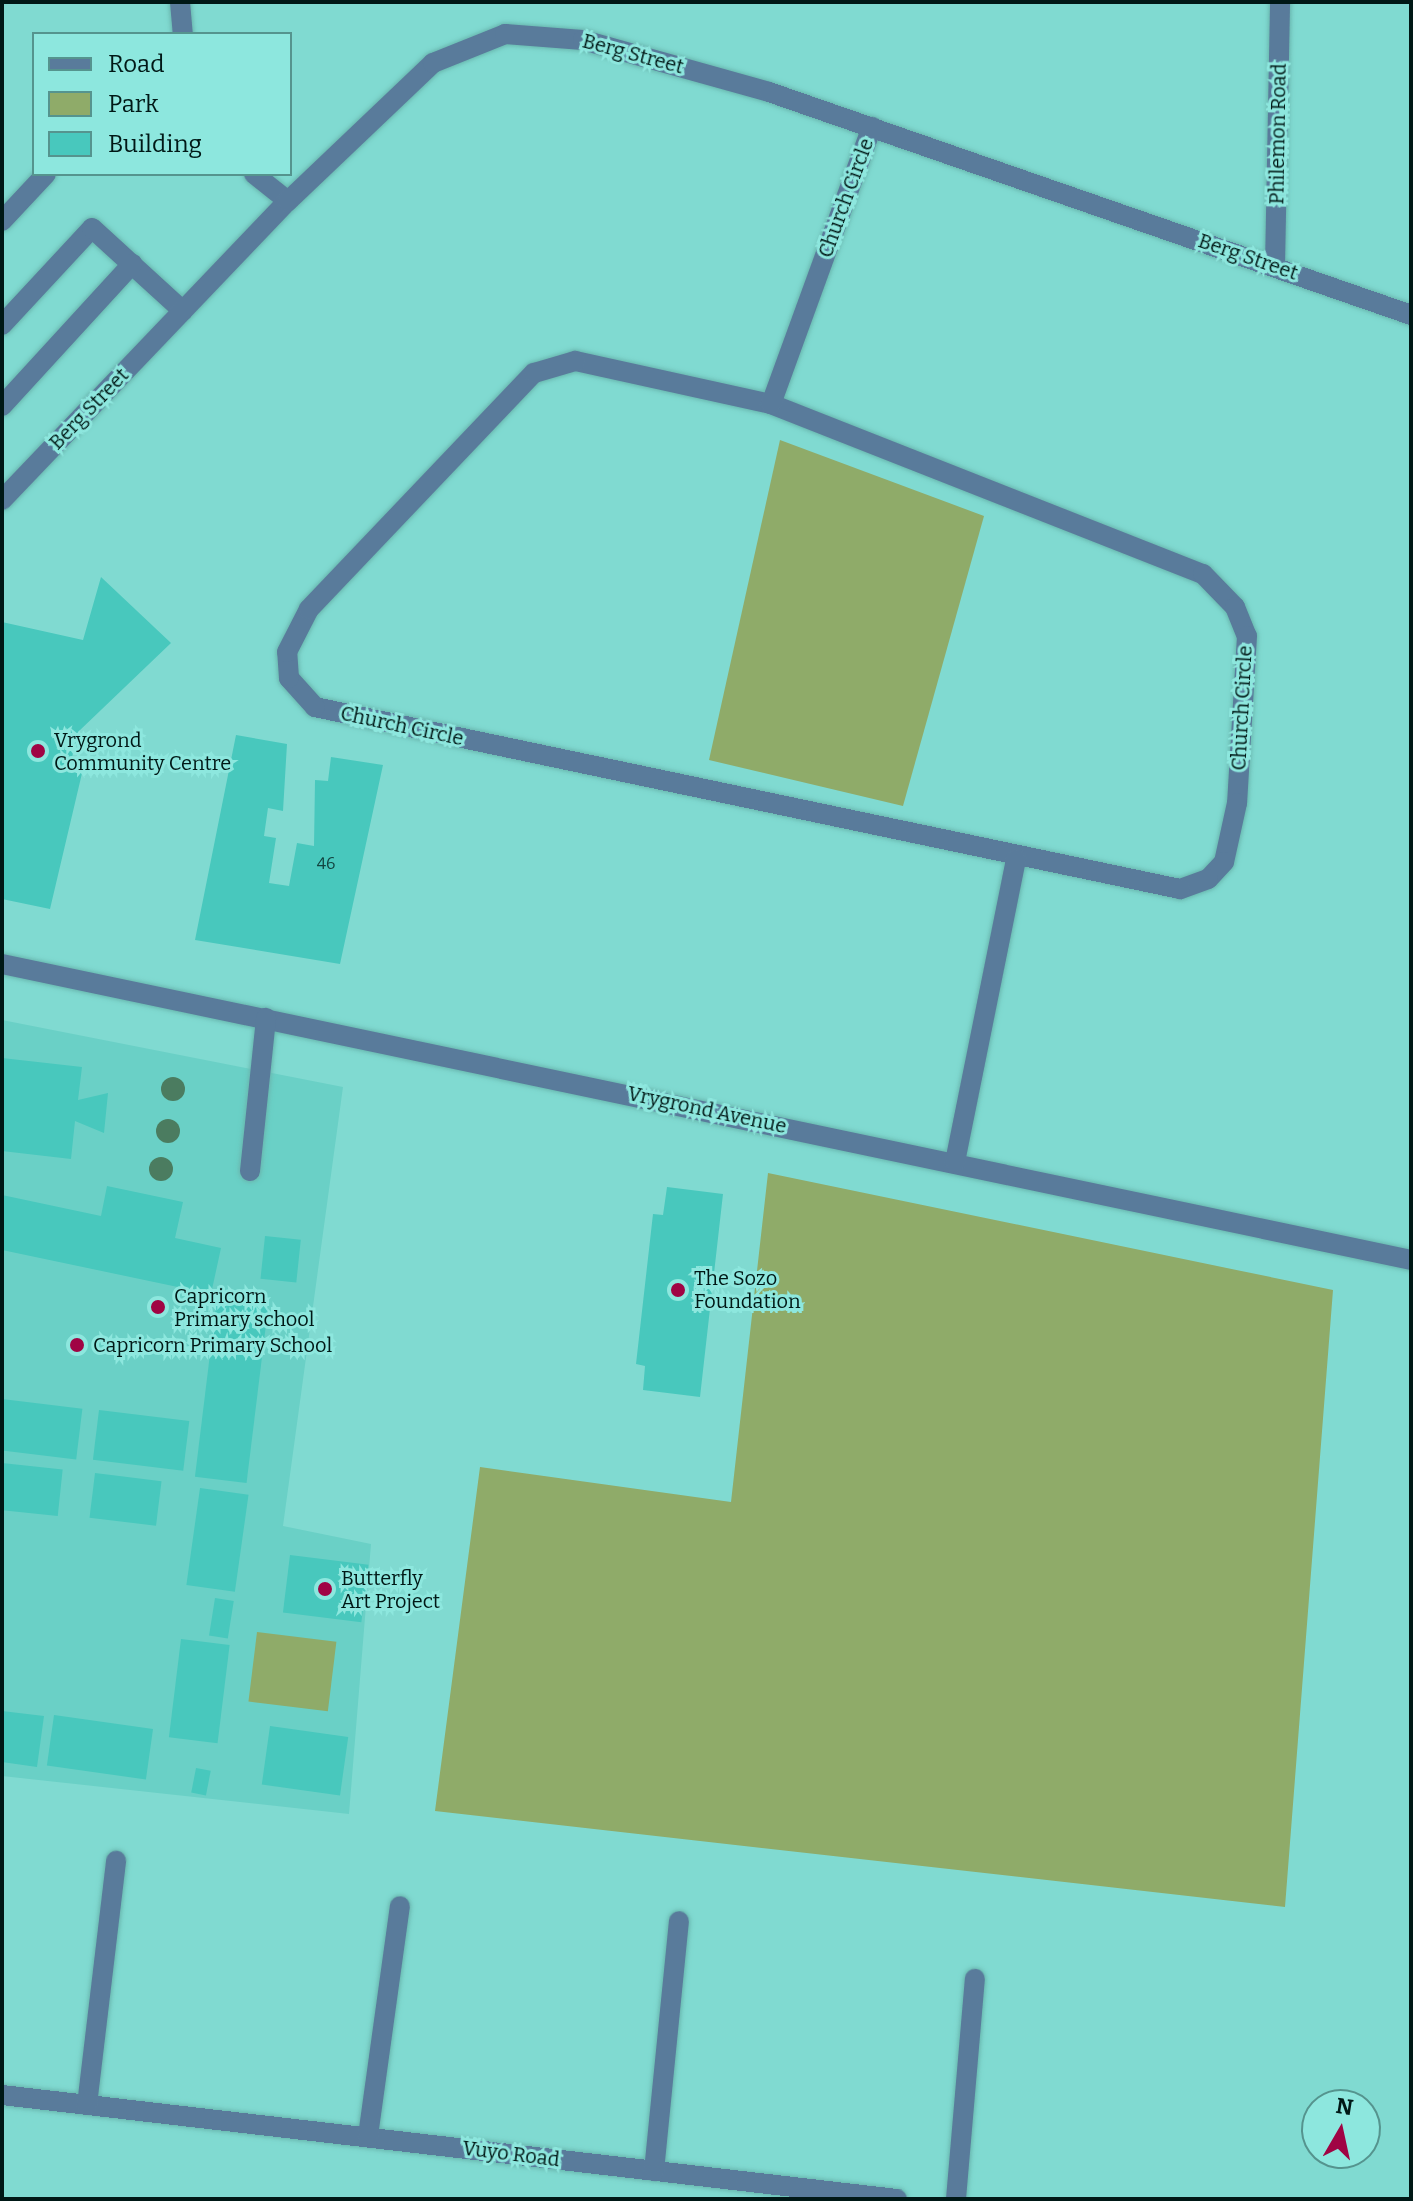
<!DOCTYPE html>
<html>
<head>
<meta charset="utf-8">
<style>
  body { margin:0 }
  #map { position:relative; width:1413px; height:2201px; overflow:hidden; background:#80dad1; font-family:Bitter,serif }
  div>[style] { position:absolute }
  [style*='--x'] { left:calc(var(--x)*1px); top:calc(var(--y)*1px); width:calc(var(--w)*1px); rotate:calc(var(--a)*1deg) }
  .built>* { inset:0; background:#6ad0c6 }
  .green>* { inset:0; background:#8fab69; transform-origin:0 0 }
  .building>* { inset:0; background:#48c8bd; transform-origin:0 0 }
  .roads { filter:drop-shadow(0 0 2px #69b7af) drop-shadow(0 0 2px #69b7af) }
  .minor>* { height:20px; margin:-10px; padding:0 10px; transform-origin:10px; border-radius:10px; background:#597b9b }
  .trees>* { width:24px; height:24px; margin:-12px; border-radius:50%; background:#4b7c60 }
  .dots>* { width:22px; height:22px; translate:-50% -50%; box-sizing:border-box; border:4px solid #8de7de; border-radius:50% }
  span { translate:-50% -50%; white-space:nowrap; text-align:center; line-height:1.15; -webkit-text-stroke:6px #8de7de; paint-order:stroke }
  .number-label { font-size:16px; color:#124440 }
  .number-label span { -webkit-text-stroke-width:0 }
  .street-label { font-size:20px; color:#001816 }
  .poi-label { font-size:20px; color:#001816 }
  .left { translate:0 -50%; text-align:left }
  .frame { position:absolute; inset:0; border:4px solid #001816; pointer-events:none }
  .legend { position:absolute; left:32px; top:32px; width:260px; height:144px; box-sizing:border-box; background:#8de7de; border:2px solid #55948e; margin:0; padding:10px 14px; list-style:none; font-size:24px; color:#001816 }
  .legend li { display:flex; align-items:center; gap:16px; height:40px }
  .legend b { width:40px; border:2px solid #55948e }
  .north { position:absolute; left:1301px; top:2089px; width:80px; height:80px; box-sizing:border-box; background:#8de7de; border:2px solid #55948e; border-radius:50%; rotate:9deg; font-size:22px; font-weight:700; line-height:32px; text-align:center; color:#001816 }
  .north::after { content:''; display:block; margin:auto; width:28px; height:36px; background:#a00444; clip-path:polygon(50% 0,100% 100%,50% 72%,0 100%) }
</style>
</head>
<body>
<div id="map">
  <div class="built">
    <div style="clip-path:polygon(2px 1020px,343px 1087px,283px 1526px,371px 1544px,349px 1814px,2px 1776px)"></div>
  </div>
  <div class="green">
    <div style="clip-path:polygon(780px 440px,984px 516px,903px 806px,709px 760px)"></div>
    <div style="clip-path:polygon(768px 1173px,1333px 1290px,1285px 1907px,435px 1811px,480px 1467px,731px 1502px)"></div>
    <div style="left:257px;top:1632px;width:80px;height:70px;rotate:7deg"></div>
  </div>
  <div class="building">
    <div style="clip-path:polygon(101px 577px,171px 643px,78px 732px,69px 770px,83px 769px,50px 909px,2px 899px,2px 622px,83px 640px)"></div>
    <div style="clip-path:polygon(236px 735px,287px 744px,283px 811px,268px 808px,264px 836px,276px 838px,269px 883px,289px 886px,297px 843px,314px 846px,315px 780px,328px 781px,331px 757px,383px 765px,340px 964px,195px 940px)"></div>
    <div style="clip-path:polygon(2px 1058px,82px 1067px,78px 1100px,108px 1093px,104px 1133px,75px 1121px,71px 1159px,2px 1151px)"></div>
    <div style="clip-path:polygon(107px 1186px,183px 1202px,175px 1238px,221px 1248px,211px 1294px,2px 1250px,2px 1195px,101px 1216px)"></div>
    <div style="clip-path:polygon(667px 1187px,723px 1194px,700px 1397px,643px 1390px,645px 1366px,636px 1364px,653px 1214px,663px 1215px)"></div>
    <div style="left:265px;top:1236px;width:36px;height:43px;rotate:6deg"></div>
    <div style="left:217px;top:1297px;width:52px;height:181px;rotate:7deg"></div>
    <div style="left:2px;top:1399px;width:81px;height:51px;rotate:7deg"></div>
    <div style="left:99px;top:1410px;width:91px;height:50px;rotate:7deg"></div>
    <div style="left:2px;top:1463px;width:61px;height:47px;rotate:6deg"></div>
    <div style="left:95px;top:1473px;width:67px;height:45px;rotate:7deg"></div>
    <div style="left:200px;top:1488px;width:49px;height:98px;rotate:8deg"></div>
    <div style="left:290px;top:1555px;width:79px;height:58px;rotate:7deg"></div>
    <div style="left:215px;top:1598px;width:19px;height:38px;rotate:9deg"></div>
    <div style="left:181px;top:1639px;width:49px;height:99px;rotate:7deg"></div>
    <div style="clip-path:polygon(2px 1711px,44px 1716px,37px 1767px,2px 1762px)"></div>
    <div style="left:54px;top:1715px;width:100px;height:51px;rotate:8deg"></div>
    <div style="left:270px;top:1726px;width:79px;height:59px;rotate:8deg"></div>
    <div style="left:196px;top:1768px;width:15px;height:25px;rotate:11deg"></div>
  </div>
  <div class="roads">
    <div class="minor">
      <div style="--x:180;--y:2;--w:32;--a:85"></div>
      <div style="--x:254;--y:174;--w:43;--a:38.5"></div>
      <div style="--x:2;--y:221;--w:64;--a:-46.9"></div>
      <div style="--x:1275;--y:266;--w:264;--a:-88.9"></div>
      <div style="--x:2;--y:325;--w:132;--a:-47.1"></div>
      <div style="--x:92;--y:228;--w:123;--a:42.4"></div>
      <div style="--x:575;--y:361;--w:201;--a:12.4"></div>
      <div style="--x:771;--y:404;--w:464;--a:21.5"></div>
      <div style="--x:1203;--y:574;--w:46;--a:45.9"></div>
      <div style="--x:1235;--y:607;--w:31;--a:68"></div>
      <div style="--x:1247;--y:636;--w:167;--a:93.4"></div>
      <div style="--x:1237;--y:803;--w:60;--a:102.4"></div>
      <div style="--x:1224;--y:862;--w:23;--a:133"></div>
      <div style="--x:1208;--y:879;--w:30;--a:160"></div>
      <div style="--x:1180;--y:889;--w:884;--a:-168.12"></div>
      <div style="--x:315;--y:707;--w:39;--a:-132"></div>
      <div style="--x:289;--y:678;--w:26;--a:-94"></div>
      <div style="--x:287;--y:652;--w:48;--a:-62.9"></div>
      <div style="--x:309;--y:609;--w:326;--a:-46.4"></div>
      <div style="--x:534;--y:373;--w:43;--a:-16.3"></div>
      <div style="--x:771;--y:404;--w:295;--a:-70"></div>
      <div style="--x:2;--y:406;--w:193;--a:-47.5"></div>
      <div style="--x:2;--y:500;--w:414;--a:-46.3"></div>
      <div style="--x:288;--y:201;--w:200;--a:-43.6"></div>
      <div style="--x:433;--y:63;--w:78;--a:-21.9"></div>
      <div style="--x:505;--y:34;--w:78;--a:4.4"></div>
      <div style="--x:583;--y:40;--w:193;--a:15.6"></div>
      <div style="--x:769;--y:92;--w:680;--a:19.15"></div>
      <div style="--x:2;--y:964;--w:1440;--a:11.86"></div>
      <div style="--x:955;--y:1162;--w:309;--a:-78.6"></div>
      <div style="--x:250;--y:1171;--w:154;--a:-84"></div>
      <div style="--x:2;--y:2095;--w:901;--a:6.63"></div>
      <div style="--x:87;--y:2105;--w:246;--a:-83.2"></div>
      <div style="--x:368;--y:2136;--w:232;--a:-82.1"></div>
      <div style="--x:654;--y:2171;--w:251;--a:-84.3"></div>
      <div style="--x:956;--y:2199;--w:221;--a:-85.1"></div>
    </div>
  </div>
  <div class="trees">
    <div style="left:173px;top:1089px"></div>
    <div style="left:168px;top:1131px"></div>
    <div style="left:161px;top:1169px"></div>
  </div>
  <div class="dots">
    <div style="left:38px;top:751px;background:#a00444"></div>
    <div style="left:678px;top:1290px;background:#a00444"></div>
    <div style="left:158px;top:1307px;background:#a00444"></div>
    <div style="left:77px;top:1345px;background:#a00444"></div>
    <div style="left:325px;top:1589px;background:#a00444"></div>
  </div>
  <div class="number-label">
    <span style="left:326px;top:864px">46</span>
  </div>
  <div class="street-label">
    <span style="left:633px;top:54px;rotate:15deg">Berg Street</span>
    <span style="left:1278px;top:134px;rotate:-89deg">Philemon Road</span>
    <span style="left:846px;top:198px;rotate:-70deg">Church Circle</span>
    <span style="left:1248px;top:257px;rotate:19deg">Berg Street</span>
    <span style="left:89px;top:409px;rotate:-46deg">Berg Street</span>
    <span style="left:1242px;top:708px;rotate:-87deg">Church Circle</span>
    <span style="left:402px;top:726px;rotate:12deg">Church Circle</span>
    <span style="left:707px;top:1110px;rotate:12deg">Vrygrond Avenue</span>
    <span style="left:511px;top:2154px;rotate:7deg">Vuyo Road</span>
  </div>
  <div class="poi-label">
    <span class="left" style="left:54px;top:752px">Vrygrond<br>Community Centre</span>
    <span class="left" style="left:694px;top:1290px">The Sozo<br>Foundation</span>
    <span class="left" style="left:174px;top:1308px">Capricorn<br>Primary school</span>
    <span class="left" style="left:93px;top:1345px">Capricorn Primary School</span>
    <span class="left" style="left:341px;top:1590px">Butterfly<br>Art Project</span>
  </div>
  <div class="frame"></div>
  <ul class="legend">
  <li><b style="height:10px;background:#597b9b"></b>Road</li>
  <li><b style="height:22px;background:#8fab69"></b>Park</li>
  <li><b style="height:22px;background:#48c8bd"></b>Building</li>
  </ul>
  <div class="north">N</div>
</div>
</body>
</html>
